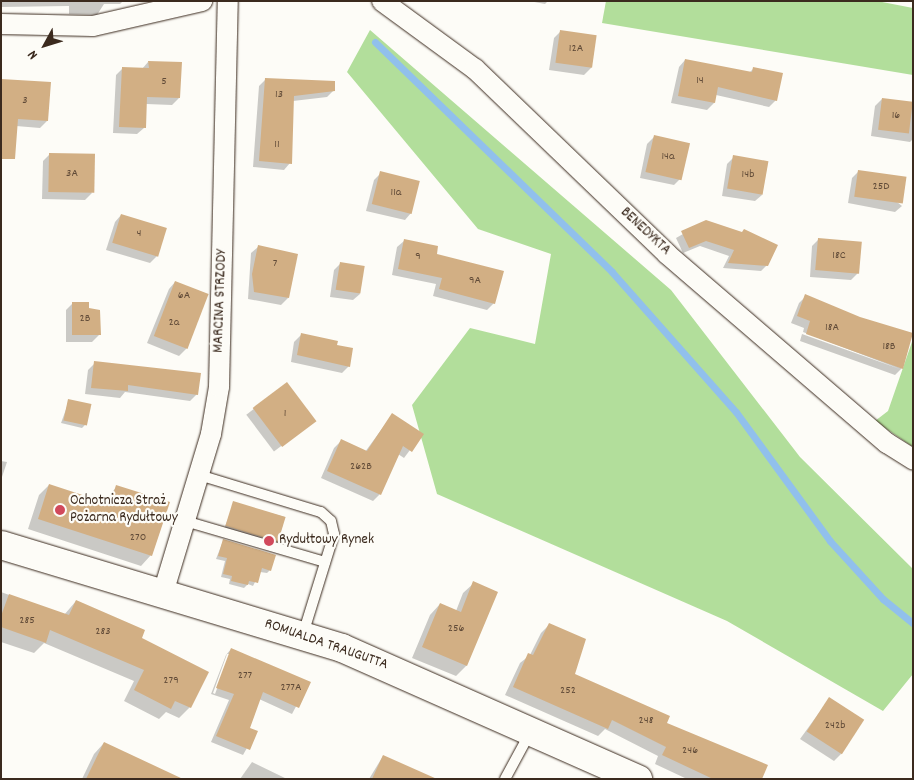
<!DOCTYPE html>
<html>
<head>
<meta charset="utf-8">
<style>
  body { margin:0 }
  #map { position:relative; width:914px; height:780px; overflow:hidden; background:#fdfcf7; font-family:Dekko,sans-serif }
  div>[style] { position:absolute }
  [style*='--x'] { left:calc(var(--x)*1px); top:calc(var(--y)*1px); width:calc(var(--w)*1px); rotate:calc(var(--a)*1deg) }
  .green>* { inset:0; background:#b2de9b }
  .shadow>* { inset:0; background:#0003; transform-origin:0 0 }
  .stream>* { height:7px; margin:-3.5px; padding:0 3.5px; transform-origin:3.5px; border-radius:3.5px; background:#91c0ec }
  .building>* { inset:0; background:#d2af84; transform-origin:0 0 }
  .roads { filter:drop-shadow(0 0 1px #3b2a1e) drop-shadow(0 0 1px #3b2a1e) }
  .lane>* { height:10px; margin:-5px; padding:0 5px; transform-origin:5px; border-radius:5px; background:#fdfcf7 }
  .street>* { height:20px; margin:-10px; padding:0 10px; transform-origin:10px; border-radius:10px; background:#fdfcf7 }
  .secondary>* { height:28px; margin:-14px; padding:0 14px; transform-origin:14px; border-radius:14px; background:#fdfcf7 }
  .dots>* { width:14px; height:14px; translate:-50% -50%; box-sizing:border-box; border:2px solid #fdfcf7; border-radius:50% }
  span { translate:-50% -50%; white-space:nowrap; text-align:center; line-height:1.15; -webkit-text-stroke:4.5px #fdfcf7; paint-order:stroke }
  .number-label { font-size:12px; color:#614b38 }
  .number-label span { -webkit-text-stroke-width:0 }
  .street-label { font-size:15px; color:#3b2a1e }
  .poi-label { font-size:15px; color:#3b2a1e }
  .left { translate:0 -50%; text-align:left }
  .frame { position:absolute; inset:0; border:2px solid #3b2a1e; pointer-events:none }
  .north { position:absolute; left:20px; top:20px; width:50px; height:50px; -webkit-text-stroke:4px #fdfcf7; paint-order:stroke; rotate:231deg; font-size:14px; font-weight:700; line-height:20px; text-align:center; color:#3b2a1e }
  .north::after { content:''; display:block; margin:auto; width:18px; height:22px; background:#3b2a1e; clip-path:polygon(50% 0,100% 100%,50% 72%,0 100%) }
</style>
</head>
<body>
<div id="map">
  <div class="green">
    <div style="clip-path:polygon(606px 1px,877px 1px,913px 8px,913px 75px,602px 23px)"></div>
    <div style="clip-path:polygon(370px 30px,671px 290px,800px 457px,913px 569px,913px 674px,883px 711px,727px 621px,437px 494px,412px 405px,470px 328px,535px 344px,551px 254px,478px 229px,347px 72px)"></div>
    <div style="clip-path:polygon(913px 339px,913px 447px,875px 421px,888px 411px)"></div>
  </div>
  <div class="shadow">
    <div style="clip-path:polygon(1px 1px,123px 1px,120px 4px,104px 4px,97px 15px,69px 14px,69px 6px,1px 7px)"></div>
    <div style="clip-path:polygon(529px 1px,548px 1px,545px 4px)"></div>
    <div style="clip-path:polygon(561px 31px,595px 36px,591px 68px,584px 75px,549px 70px,554px 38px)"></div>
    <div style="clip-path:polygon(685px 60px,749px 73px,754px 68px,776px 100px,769px 107px,716px 95px,714px 103px,707px 110px,671px 103px,679px 67px)"></div>
    <div style="clip-path:polygon(148px 62px,179px 98px,172px 105px,146px 104px,144px 128px,137px 134px,113px 133px,116px 75px,123px 68px,142px 69px)"></div>
    <div style="clip-path:polygon(265px 80px,334px 90px,327px 97px,293px 101px,290px 163px,284px 170px,253px 167px,259px 86px)"></div>
    <div style="clip-path:polygon(1px 81px,47px 121px,40px 128px,16px 126px)"></div>
    <div style="clip-path:polygon(882px 99px,913px 104px,913px 139px,910px 142px,871px 136px,875px 106px)"></div>
    <div style="clip-path:polygon(654px 137px,681px 178px,674px 185px,640px 178px,647px 144px)"></div>
    <div style="clip-path:polygon(50px 154px,92px 193px,85px 200px,42px 199px,43px 161px)"></div>
    <div style="clip-path:polygon(734px 157px,762px 195px,755px 201px,722px 196px,727px 164px)"></div>
    <div style="clip-path:polygon(859px 171px,902px 206px,895px 212px,848px 203px,852px 178px)"></div>
    <div style="clip-path:polygon(381px 173px,411px 213px,405px 220px,366px 211px,374px 180px)"></div>
    <div style="clip-path:polygon(121px 215px,157px 256px,150px 263px,106px 250px,115px 222px)"></div>
    <div style="clip-path:polygon(706px 221px,767px 265px,761px 271px,723px 268px,729px 256px,700px 246px,683px 253px,676px 238px)"></div>
    <div style="clip-path:polygon(819px 239px,858px 273px,851px 280px,810px 277px,812px 246px)"></div>
    <div style="clip-path:polygon(404px 241px,435px 255px,494px 303px,487px 310px,433px 296px,436px 284px,392px 275px,397px 247px)"></div>
    <div style="clip-path:polygon(258px 247px,288px 298px,281px 305px,248px 299px,251px 253px)"></div>
    <div style="clip-path:polygon(341px 263px,360px 294px,353px 300px,330px 297px,334px 270px)"></div>
    <div style="clip-path:polygon(175px 282px,207px 294px,186px 349px,179px 356px,147px 343px,169px 289px)"></div>
    <div style="clip-path:polygon(806px 296px,860px 318px,912px 334px,902px 368px,895px 375px,800px 341px,802px 334px,900px 369px,803px 332px,804px 328px,791px 323px,799px 303px)"></div>
    <div style="clip-path:polygon(72px 304px,88px 309px,99px 335px,92px 342px,66px 342px,66px 310px)"></div>
    <div style="clip-path:polygon(301px 335px,336px 346px,349px 366px,342px 373px,291px 362px,294px 342px)"></div>
    <div style="clip-path:polygon(95px 363px,197px 394px,190px 401px,125px 392px,120px 398px,85px 394px,88px 370px)"></div>
    <div style="left:287px;top:384px;width:46px;height:51px;rotate:53deg"></div>
    <div style="clip-path:polygon(69px 401px,85px 425px,82px 428px,61px 423px)"></div>
    <div style="clip-path:polygon(392px 415px,422px 434px,404px 458px,398px 454px,380px 494px,373px 501px,321px 478px,334px 448px,341px 441px,365px 452px)"></div>
    <div style="clip-path:polygon(1px 461px,7px 462px,1px 480px)"></div>
    <div style="clip-path:polygon(49px 485px,104px 503px,117px 486px,151px 555px,141px 566px,28px 529px,39px 495px)"></div>
    <div style="clip-path:polygon(234px 503px,285px 517px,278px 541px,275px 544px,224px 529px)"></div>
    <div style="clip-path:polygon(223px 541px,270px 570px,267px 573px,260px 572px,253px 586px,248px 584px,244px 588px,229px 584px,230px 579px,221px 577px,225px 561px,216px 559px)"></div>
    <div style="clip-path:polygon(474px 583px,497px 592px,466px 666px,456px 676px,412px 658px,430px 615px,440px 604px,456px 611px,463px 593px)"></div>
    <div style="clip-path:polygon(1px 592px,64px 615px,76px 601px,140px 638px,190px 707px,179px 718px,166px 712px,159px 719px,124px 701px,134px 681px,44px 643px,34px 653px,1px 642px)"></div>
    <div style="clip-path:polygon(549px 625px,574px 674px,760px 779px,687px 779px,655px 764px,658px 756px,605px 729px,598px 736px,505px 695px,520px 663px,530px 655px,541px 633px)"></div>
    <div style="clip-path:polygon(evenodd,231px 649px,309px 682px,292px 714px,259px 699px,248px 729px,256px 732px,243px 755px,211px 742px,229px 700px,211px 694px,226px 655px,231px 649px,227px 654px,230px 654px,215px 694px,213px 693px,227px 654px)"></div>
    <div style="clip-path:polygon(829px 699px,841px 754px,834px 761px,800px 739px)"></div>
    <div style="clip-path:polygon(104px 743px,161px 779px,82px 779px,94px 754px)"></div>
    <div style="clip-path:polygon(383px 756px,434px 779px,369px 779px)"></div>
    <div style="clip-path:polygon(252px 762px,287px 779px,240px 779px)"></div>
  </div>
  <div class="stream">
    <div style="--x:375;--y:42;--w:330;--a:44.1"></div>
    <div style="--x:612;--y:272;--w:187;--a:48.5"></div>
    <div style="--x:736;--y:412;--w:160;--a:53.9"></div>
    <div style="--x:830;--y:541;--w:79;--a:47.6"></div>
    <div style="--x:883;--y:599;--w:38;--a:39"></div>
  </div>
  <div class="building">
    <div style="left:560px;top:30px;width:37px;height:33px;rotate:8deg"></div>
    <div style="clip-path:polygon(685px 59px,752px 72px,753px 67px,783px 73px,777px 101px,718px 87px,715px 103px,678px 96px)"></div>
    <div style="clip-path:polygon(148px 61px,182px 62px,180px 98px,147px 97px,146px 128px,119px 127px,122px 67px,149px 68px)"></div>
    <div style="clip-path:polygon(265px 78px,335px 81px,335px 91px,294px 96px,292px 164px,259px 161px)"></div>
    <div style="clip-path:polygon(1px 79px,51px 82px,48px 121px,18px 119px,15px 159px,1px 159px)"></div>
    <div style="left:882px;top:98px;width:31px;height:32px;rotate:7deg"></div>
    <div style="left:654px;top:135px;width:37px;height:38px;rotate:13deg"></div>
    <div style="left:49px;top:153px;width:46px;height:39px;rotate:1deg"></div>
    <div style="left:733px;top:155px;width:36px;height:34px;rotate:10deg"></div>
    <div style="left:858px;top:170px;width:49px;height:27px;rotate:8deg"></div>
    <div style="left:380px;top:171px;width:41px;height:34px;rotate:14deg"></div>
    <div style="left:121px;top:214px;width:48px;height:30px;rotate:17deg"></div>
    <div style="clip-path:polygon(706px 220px,742px 232px,744px 229px,778px 245px,768px 266px,728px 263px,734px 250px,706px 241px,689px 248px,681px 231px)"></div>
    <div style="left:818px;top:238px;width:44px;height:32px;rotate:5deg"></div>
    <div style="clip-path:polygon(404px 239px,438px 246px,437px 254px,504px 271px,495px 304px,439px 289px,442px 278px,398px 269px)"></div>
    <div style="clip-path:polygon(258px 245px,298px 254px,289px 298px,254px 292px,252px 274px)"></div>
    <div style="left:340px;top:262px;width:25px;height:28px;rotate:9deg"></div>
    <div style="left:175px;top:281px;width:36px;height:59px;rotate:21deg"></div>
    <div style="clip-path:polygon(805px 294px,860px 317px,913px 333px,903px 369px,806px 334px,810px 321px,797px 316px)"></div>
    <div style="clip-path:polygon(72px 302px,89px 302px,89px 308px,100px 310px,101px 335px,72px 335px)"></div>
    <div style="clip-path:polygon(301px 333px,338px 341px,337px 345px,353px 348px,350px 367px,297px 355px)"></div>
    <div style="clip-path:polygon(94px 361px,201px 373px,198px 395px,128px 385px,128px 391px,91px 388px)"></div>
    <div style="left:287px;top:382px;width:49px;height:43px;rotate:53deg"></div>
    <div style="left:68px;top:399px;width:24px;height:22px;rotate:12deg"></div>
    <div style="clip-path:polygon(392px 413px,424px 434px,412px 452px,403px 446px,381px 495px,327px 471px,341px 439px,367px 451px)"></div>
    <div style="clip-path:polygon(49px 484px,110px 504px,116px 485px,170px 502px,152px 556px,38px 519px)"></div>
    <div style="left:233px;top:501px;width:55px;height:26px;rotate:17deg"></div>
    <div style="clip-path:polygon(223px 539px,276px 555px,271px 571px,262px 568px,258px 583px,249px 581px,248px 585px,231px 581px,232px 576px,223px 574px,227px 558px,218px 556px)"></div>
    <div style="clip-path:polygon(473px 581px,498px 592px,467px 666px,422px 647px,440px 603px,461px 612px)"></div>
    <div style="clip-path:polygon(9px 594px,69px 615px,76px 600px,145px 630px,142px 638px,209px 672px,191px 708px,175px 701px,171px 709px,134px 690px,144px 670px,50px 630px,46px 643px,1px 627px,1px 616px)"></div>
    <div style="clip-path:polygon(549px 623px,586px 639px,575px 674px,670px 716px,667px 723px,768px 765px,762px 779px,713px 779px,662px 755px,666px 747px,612px 720px,608px 729px,513px 687px,528px 653px,533px 655px)"></div>
    <div style="clip-path:polygon(231px 648px,311px 682px,299px 708px,263px 692px,250px 728px,258px 731px,250px 750px,216px 736px,234px 694px,216px 688px)"></div>
    <div style="left:829px;top:697px;width:42px;height:41px;rotate:33deg"></div>
    <div style="clip-path:polygon(104px 742px,183px 779px,86px 779px)"></div>
    <div style="clip-path:polygon(383px 755px,437px 779px,372px 779px)"></div>
  </div>
  <div class="roads">
    <div class="lane">
      <div style="--x:199;--y:475;--w:127;--a:16.9"></div>
      <div style="--x:321;--y:512;--w:13;--a:42"></div>
      <div style="--x:331;--y:521;--w:13;--a:77"></div>
      <div style="--x:334;--y:534;--w:105;--a:107.2"></div>
      <div style="--x:185;--y:521;--w:146;--a:16.3"></div>
      <div style="--x:505;--y:779;--w:55;--a:-61.6"></div>
    </div>
    <div class="street">
      <div style="--x:382;--y:1;--w:115;--a:36.2"></div>
      <div style="--x:475;--y:69;--w:267;--a:43.9"></div>
      <div style="--x:667;--y:254;--w:290;--a:40.7"></div>
      <div style="--x:887;--y:443;--w:31;--a:32"></div>
      <div style="--x:1;--y:24;--w:92;--a:1.2"></div>
      <div style="--x:93;--y:26;--w:112;--a:-12.9"></div>
      <div style="--x:163;--y:593;--w:166;--a:-73.2"></div>
      <div style="--x:211;--y:434;--w:48;--a:-80.3"></div>
      <div style="--x:219;--y:387;--w:386;--a:-88.7"></div>
    </div>
    <div class="secondary">
      <div style="--x:1;--y:545;--w:356;--a:16.8"></div>
      <div style="--x:342;--y:648;--w:324;--a:23.9"></div>
    </div>
  </div>
  <div class="dots">
    <div style="left:60px;top:510px;background:#d1495b"></div>
    <div style="left:269px;top:541px;background:#d1495b"></div>
  </div>
  <div class="number-label">
    <span style="left:576px;top:49px">12A</span>
    <span style="left:700px;top:81px">14</span>
    <span style="left:164px;top:82px">5</span>
    <span style="left:279px;top:95px">13</span>
    <span style="left:25px;top:101px">3</span>
    <span style="left:896px;top:116px">16</span>
    <span style="left:277px;top:145px">11</span>
    <span style="left:668px;top:157px">14a</span>
    <span style="left:72px;top:174px">3A</span>
    <span style="left:748px;top:175px">14b</span>
    <span style="left:881px;top:187px">25D</span>
    <span style="left:396px;top:193px">11a</span>
    <span style="left:139px;top:234px">4</span>
    <span style="left:839px;top:256px">18C</span>
    <span style="left:418px;top:257px">9</span>
    <span style="left:275px;top:264px">7</span>
    <span style="left:475px;top:281px">9A</span>
    <span style="left:184px;top:296px">6A</span>
    <span style="left:85px;top:319px">2B</span>
    <span style="left:174px;top:323px">2a</span>
    <span style="left:832px;top:328px">18A</span>
    <span style="left:889px;top:347px">18B</span>
    <span style="left:285px;top:414px">1</span>
    <span style="left:361px;top:467px">262B</span>
    <span style="left:138px;top:538px">270</span>
    <span style="left:27px;top:621px">285</span>
    <span style="left:456px;top:629px">256</span>
    <span style="left:103px;top:632px">283</span>
    <span style="left:245px;top:676px">277</span>
    <span style="left:171px;top:681px">279</span>
    <span style="left:291px;top:688px">277A</span>
    <span style="left:568px;top:691px">252</span>
    <span style="left:646px;top:721px">248</span>
    <span style="left:835px;top:726px">242b</span>
    <span style="left:690px;top:751px">246</span>
  </div>
  <div class="street-label">
    <span style="left:645px;top:232px;rotate:43deg">BENEDYKTA</span>
    <span style="left:221px;top:301px;rotate:-88deg">MARCINA STRZODY</span>
    <span style="left:326px;top:645px;rotate:19deg">ROMUALDA TRAUGUTTA</span>
  </div>
  <div class="poi-label">
    <span class="left" style="left:70px;top:510px">Ochotnicza Straż<br>Pożarna Rydułtowy</span>
    <span class="left" style="left:279px;top:541px">Rydułtowy Rynek</span>
  </div>
  <div class="frame"></div>
  <div class="north">N</div>
</div>
</body>
</html>
